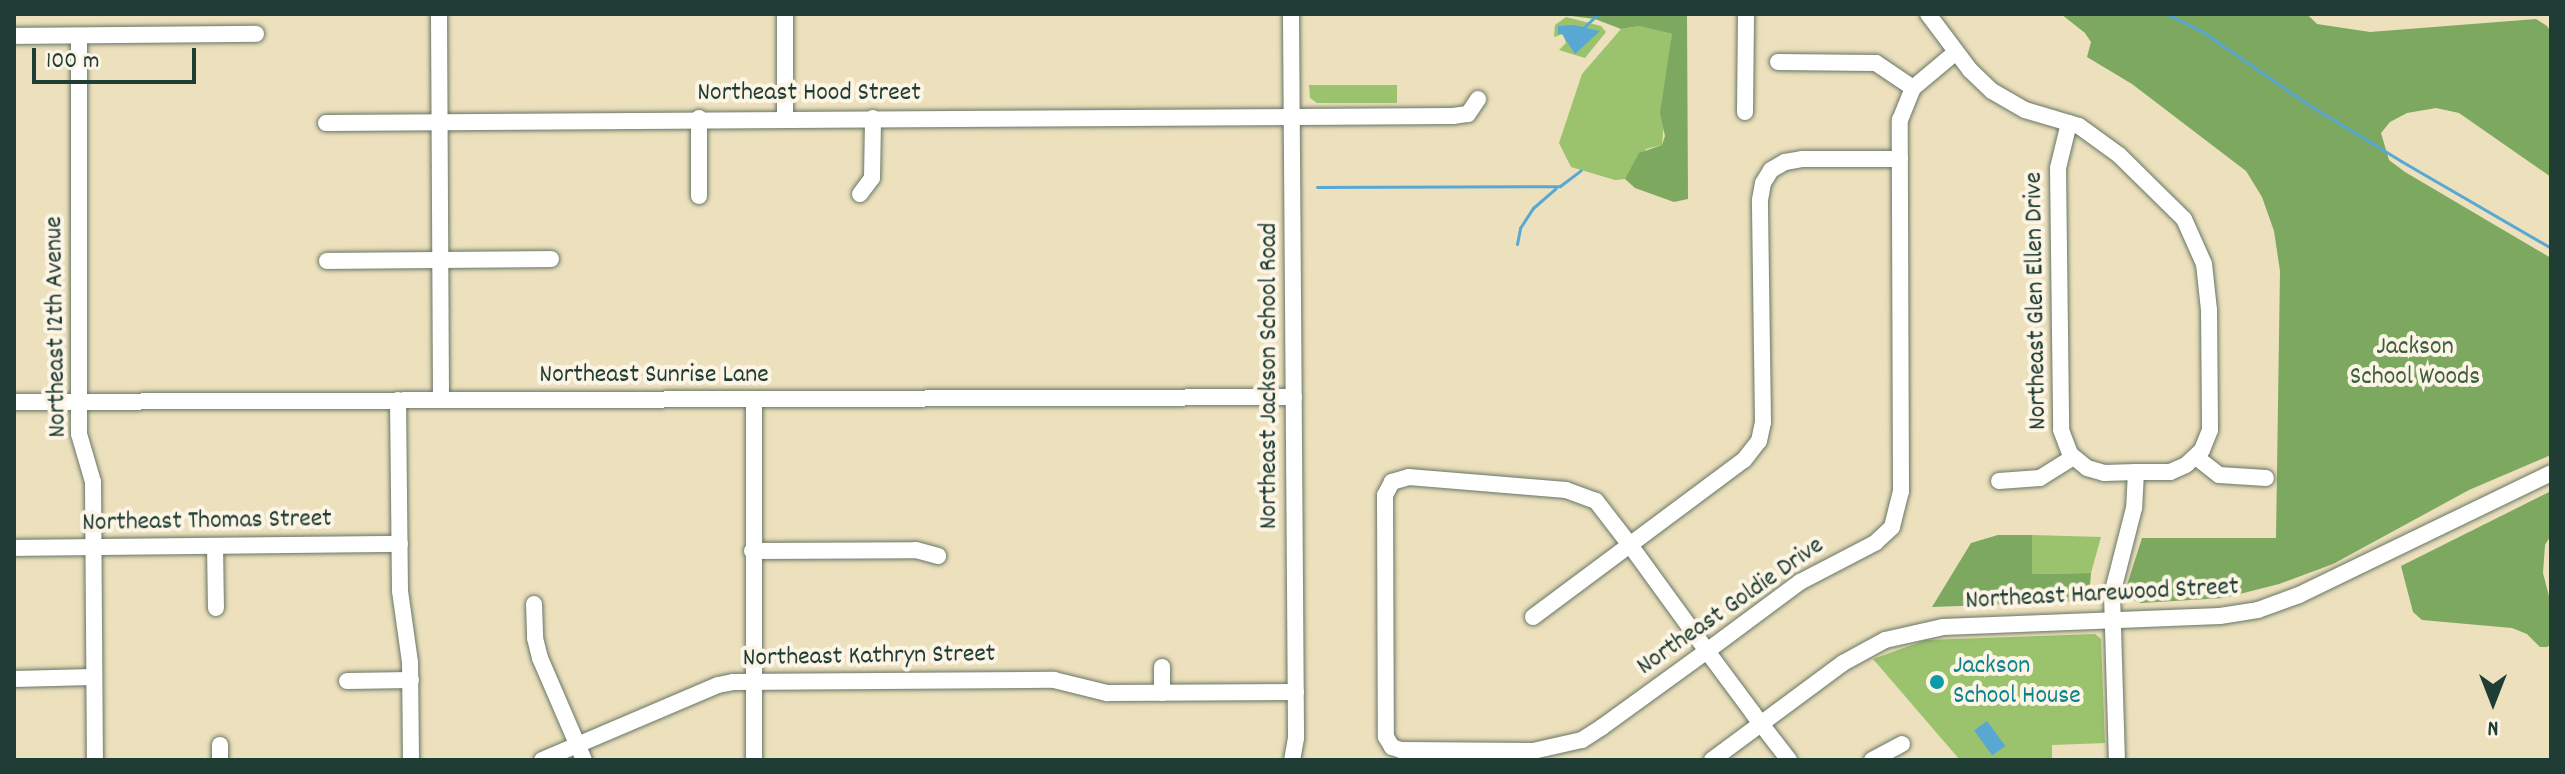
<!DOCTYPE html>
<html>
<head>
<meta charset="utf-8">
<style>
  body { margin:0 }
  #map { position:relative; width:2565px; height:774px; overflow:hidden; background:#ece0bd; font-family:Dekko,sans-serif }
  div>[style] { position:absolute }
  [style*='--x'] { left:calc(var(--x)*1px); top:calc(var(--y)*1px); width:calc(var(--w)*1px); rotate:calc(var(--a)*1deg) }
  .green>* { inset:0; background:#9bc26d }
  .forest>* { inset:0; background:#7ca860 }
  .water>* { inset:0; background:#59a8d3; transform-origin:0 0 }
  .stream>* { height:3px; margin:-1.5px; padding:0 1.5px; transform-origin:1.5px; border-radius:1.5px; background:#59a8d3 }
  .roads { filter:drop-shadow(0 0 2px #677664) drop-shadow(0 0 2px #677664) }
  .minor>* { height:16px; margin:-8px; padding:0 8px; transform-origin:8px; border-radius:8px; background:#fff }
  .dots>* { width:22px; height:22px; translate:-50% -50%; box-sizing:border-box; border:4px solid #fcf5e5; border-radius:50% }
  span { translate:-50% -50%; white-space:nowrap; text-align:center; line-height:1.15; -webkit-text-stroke:8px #fcf5e5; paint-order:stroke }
  .street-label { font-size:26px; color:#1f3d34 }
  .park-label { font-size:26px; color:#3e5e42 }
  .culture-label { font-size:26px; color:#0d838f }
  .left { translate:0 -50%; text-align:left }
  .frame { position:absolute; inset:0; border:16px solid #1f3d34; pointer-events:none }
  .north { position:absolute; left:2453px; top:662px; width:80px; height:80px; -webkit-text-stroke:6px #fcf5e5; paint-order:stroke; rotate:180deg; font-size:22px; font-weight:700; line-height:32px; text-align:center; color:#1f3d34 }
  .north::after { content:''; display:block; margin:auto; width:28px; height:36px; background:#1f3d34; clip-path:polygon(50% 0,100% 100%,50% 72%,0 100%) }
  .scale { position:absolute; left:32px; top:48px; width:164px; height:36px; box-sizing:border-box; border:4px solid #1f3d34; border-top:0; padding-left:10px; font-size:24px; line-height:28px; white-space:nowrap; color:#1f3d34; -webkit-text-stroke:6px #fcf5e5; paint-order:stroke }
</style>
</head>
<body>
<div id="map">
  <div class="green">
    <div style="clip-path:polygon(1566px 17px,1601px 26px,1606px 32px,1585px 58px,1559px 50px,1566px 43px,1563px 34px,1554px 37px,1555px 25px)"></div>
    <div style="clip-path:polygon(1639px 26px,1672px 34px,1662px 145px,1646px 149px,1625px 179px,1615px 180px,1571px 167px,1559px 143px,1582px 74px,1621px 29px)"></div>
    <div style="clip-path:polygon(1309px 85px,1397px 85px,1397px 103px,1317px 103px,1310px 98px)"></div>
    <div style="clip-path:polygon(2032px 535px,2101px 537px,2091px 573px,2032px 574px)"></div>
    <div style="clip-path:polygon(2095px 634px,2101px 639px,2105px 743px,2052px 745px,2052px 760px,1960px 760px,1873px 659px,1926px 640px)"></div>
  </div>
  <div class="forest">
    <div style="clip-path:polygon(1556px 14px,1687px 14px,1688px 199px,1674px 202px,1635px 188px,1625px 179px,1639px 153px,1662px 145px,1665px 136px,1660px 113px,1672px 34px,1639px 26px,1621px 29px,1595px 19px)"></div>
    <div style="clip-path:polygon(2061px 14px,2307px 14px,2317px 24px,2370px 32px,2536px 19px,2547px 26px,2551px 32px,2551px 177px,2459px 113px,2436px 108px,2407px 113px,2390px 122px,2381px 133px,2389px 160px,2405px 172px,2551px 258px,2551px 455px,2469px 490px,2333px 564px,2279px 584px,2224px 598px,2141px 603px,2131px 599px,2126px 588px,2142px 538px,2276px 538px,2280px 271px,2274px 231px,2262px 197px,2246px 171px,2132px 84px,2087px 57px,2091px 42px,2085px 33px)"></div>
    <div style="clip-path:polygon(2551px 491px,2551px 535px,2545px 545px,2543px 573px,2551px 604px,2551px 644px,2547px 647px,2540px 647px,2527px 634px,2512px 628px,2422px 620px,2413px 612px,2401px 566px)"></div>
    <div style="clip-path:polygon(1998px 535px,2032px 535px,2032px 574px,2091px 573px,2089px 597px,2067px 602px,1932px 607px,1971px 543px)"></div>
  </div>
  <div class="water">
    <div style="clip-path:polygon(1574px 25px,1600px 31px,1575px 54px,1562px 34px,1558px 34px,1558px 26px)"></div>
    <div style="left:1987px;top:721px;width:31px;height:16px;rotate:54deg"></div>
  </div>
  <div class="stream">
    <div style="--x:2167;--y:14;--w:40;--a:26.6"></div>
    <div style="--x:2203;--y:32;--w:125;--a:34.6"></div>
    <div style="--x:2306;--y:103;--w:111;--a:31.4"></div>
    <div style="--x:2401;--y:161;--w:173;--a:30.1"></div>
    <div style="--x:1583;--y:28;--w:21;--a:-43"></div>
    <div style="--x:1317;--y:187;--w:243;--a:-0.2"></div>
    <div style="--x:1560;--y:186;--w:26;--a:-37"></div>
    <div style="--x:1517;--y:244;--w:16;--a:-79"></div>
    <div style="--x:1520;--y:228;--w:24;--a:-57"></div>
    <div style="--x:1533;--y:208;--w:30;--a:-41"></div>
  </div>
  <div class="roads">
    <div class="minor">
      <div style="--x:439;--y:14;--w:386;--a:89.7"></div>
      <div style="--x:785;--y:14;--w:104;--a:90"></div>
      <div style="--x:1291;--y:14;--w:724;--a:89.6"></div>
      <div style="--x:1296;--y:738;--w:22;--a:100"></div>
      <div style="--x:1928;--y:14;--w:70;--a:53.1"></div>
      <div style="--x:1970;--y:70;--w:30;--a:44"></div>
      <div style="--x:1992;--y:91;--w:38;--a:30"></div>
      <div style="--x:2025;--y:110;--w:56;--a:16.5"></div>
      <div style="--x:2079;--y:126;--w:49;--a:35.9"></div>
      <div style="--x:2119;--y:155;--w:91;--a:44.6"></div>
      <div style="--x:2184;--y:219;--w:49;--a:66"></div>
      <div style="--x:2204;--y:264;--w:46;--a:83.8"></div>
      <div style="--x:2209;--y:310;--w:120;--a:89.5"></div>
      <div style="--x:2210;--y:430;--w:22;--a:112"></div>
      <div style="--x:2202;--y:450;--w:22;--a:137"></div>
      <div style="--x:2186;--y:465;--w:17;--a:156"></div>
      <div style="--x:2170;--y:472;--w:34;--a:180"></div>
      <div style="--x:2136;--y:472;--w:36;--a:93"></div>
      <div style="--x:2134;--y:508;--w:89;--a:104.3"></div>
      <div style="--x:2112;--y:594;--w:166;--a:88.3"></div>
      <div style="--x:14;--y:36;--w:242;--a:-0.5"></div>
      <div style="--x:79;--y:36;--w:398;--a:90"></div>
      <div style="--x:79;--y:434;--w:50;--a:73.7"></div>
      <div style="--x:93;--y:482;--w:278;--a:89.6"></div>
      <div style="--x:1778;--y:62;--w:98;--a:0.6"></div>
      <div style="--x:1876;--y:63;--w:45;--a:34"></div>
      <div style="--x:1745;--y:112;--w:98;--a:-89.4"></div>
      <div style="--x:699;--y:118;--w:78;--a:90"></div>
      <div style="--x:326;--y:123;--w:1127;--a:-0.36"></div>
      <div style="--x:1453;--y:116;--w:15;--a:-8"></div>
      <div style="--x:1468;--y:114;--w:18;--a:-56"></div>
      <div style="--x:2069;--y:123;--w:46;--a:103.7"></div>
      <div style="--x:2058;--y:168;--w:262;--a:89.3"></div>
      <div style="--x:2061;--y:430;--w:26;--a:69"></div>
      <div style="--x:2070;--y:454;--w:22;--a:39"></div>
      <div style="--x:2087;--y:468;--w:18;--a:16"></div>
      <div style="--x:2104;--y:473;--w:32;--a:-2"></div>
      <div style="--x:860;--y:194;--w:20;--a:-53"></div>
      <div style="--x:872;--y:178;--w:60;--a:-89"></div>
      <div style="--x:327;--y:261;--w:224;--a:-0.5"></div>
      <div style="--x:398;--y:400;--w:191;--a:89.4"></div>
      <div style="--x:400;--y:591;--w:72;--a:82"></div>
      <div style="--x:410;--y:662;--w:98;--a:89.4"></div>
      <div style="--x:754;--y:400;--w:360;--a:90"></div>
      <div style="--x:14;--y:402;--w:1280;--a:-0.22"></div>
      <div style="--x:2196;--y:457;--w:29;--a:38"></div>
      <div style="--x:2219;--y:475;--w:47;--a:3.7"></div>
      <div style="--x:1999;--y:481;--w:41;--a:-4.2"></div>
      <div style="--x:2040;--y:478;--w:39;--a:-32"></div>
      <div style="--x:215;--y:546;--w:62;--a:89.1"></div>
      <div style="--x:14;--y:548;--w:386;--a:-0.6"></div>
      <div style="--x:752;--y:551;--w:164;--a:-0.3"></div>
      <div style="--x:916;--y:550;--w:23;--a:15"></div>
      <div style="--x:534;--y:604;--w:34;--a:88"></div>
      <div style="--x:535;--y:638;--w:21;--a:76"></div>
      <div style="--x:540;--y:658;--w:111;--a:66.7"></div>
      <div style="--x:1533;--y:617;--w:263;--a:-36.7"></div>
      <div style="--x:1744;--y:460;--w:24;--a:-52"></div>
      <div style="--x:1759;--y:441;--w:19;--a:-78"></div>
      <div style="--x:1763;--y:422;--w:222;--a:-90.8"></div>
      <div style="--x:1760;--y:200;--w:17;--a:-80"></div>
      <div style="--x:1763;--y:183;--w:15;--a:-58"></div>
      <div style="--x:1771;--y:170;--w:16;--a:-30"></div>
      <div style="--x:1785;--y:162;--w:17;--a:-10"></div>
      <div style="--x:1802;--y:159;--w:98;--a:0"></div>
      <div style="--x:1162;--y:667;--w:26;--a:90"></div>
      <div style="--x:14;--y:679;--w:79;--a:-1.5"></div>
      <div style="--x:347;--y:681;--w:64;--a:-0.9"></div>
      <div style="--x:220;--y:745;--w:15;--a:90"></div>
      <div style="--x:542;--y:760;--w:191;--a:-23.1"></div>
      <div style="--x:718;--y:685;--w:15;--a:-11"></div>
      <div style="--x:733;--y:682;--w:321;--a:-0.4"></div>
      <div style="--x:1054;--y:680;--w:55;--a:13.8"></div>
      <div style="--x:1107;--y:693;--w:189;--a:-0.3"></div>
      <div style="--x:1712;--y:760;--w:163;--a:-36.5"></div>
      <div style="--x:1843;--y:663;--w:48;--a:-28.7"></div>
      <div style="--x:1885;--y:640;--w:59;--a:-12.6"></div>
      <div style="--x:1943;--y:627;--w:277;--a:-2.3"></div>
      <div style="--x:2220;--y:616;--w:38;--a:-9"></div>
      <div style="--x:2258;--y:610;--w:44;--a:-20.1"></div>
      <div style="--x:2299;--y:595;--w:280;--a:-25.8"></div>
      <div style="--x:1789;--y:760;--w:51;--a:-127.8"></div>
      <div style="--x:1758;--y:720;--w:9;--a:-126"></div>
      <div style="--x:1753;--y:713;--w:77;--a:-126.6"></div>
      <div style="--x:1707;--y:651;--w:131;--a:-126"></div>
      <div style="--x:1630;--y:545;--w:56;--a:-127.7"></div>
      <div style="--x:1596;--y:501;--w:32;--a:-160"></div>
      <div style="--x:1566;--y:490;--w:158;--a:-175.3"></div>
      <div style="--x:1409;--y:477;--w:18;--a:164"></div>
      <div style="--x:1392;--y:482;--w:15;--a:118"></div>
      <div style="--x:1385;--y:495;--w:242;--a:89.8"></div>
      <div style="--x:1386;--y:737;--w:12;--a:59"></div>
      <div style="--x:1392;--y:747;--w:9;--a:18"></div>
      <div style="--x:1401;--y:750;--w:132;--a:0.4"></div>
      <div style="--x:1533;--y:751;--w:50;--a:-12.7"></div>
      <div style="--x:1582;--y:740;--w:24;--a:-33"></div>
      <div style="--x:1602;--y:727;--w:130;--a:-35.9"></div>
      <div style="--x:1707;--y:651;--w:116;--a:-36.6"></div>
      <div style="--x:1800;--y:582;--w:85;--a:-27.5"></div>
      <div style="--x:1875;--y:543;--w:23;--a:-43"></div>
      <div style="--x:1892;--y:527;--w:36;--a:-76"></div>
      <div style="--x:1901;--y:492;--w:372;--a:-90.2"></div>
      <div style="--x:1900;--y:120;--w:35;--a:-68"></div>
      <div style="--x:1913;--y:88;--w:56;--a:-39.9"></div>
      <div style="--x:1872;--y:760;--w:34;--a:-28"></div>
    </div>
  </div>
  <div class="dots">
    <div style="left:1937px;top:682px;background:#0f9aa8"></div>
  </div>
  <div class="street-label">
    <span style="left:809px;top:94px">Northeast Hood Street</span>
    <span style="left:2037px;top:301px;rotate:-91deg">Northeast Glen Ellen Drive</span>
    <span style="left:57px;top:327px;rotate:-91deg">Northeast 12th Avenue</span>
    <span style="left:654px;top:376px">Northeast Sunrise Lane</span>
    <span style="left:1270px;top:376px;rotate:-90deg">Northeast Jackson School Road</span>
    <span style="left:207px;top:522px;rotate:-1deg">Northeast Thomas Street</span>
    <span style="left:2102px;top:595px;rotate:-3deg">Northeast Harewood Street</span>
    <span style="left:1731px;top:607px;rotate:-35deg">Northeast Goldie Drive</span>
    <span style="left:869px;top:657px;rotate:-1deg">Northeast Kathryn Street</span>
  </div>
  <div class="park-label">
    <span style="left:2415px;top:363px">Jackson<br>School Woods</span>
  </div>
  <div class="culture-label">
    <span class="left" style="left:1953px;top:682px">Jackson<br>School House</span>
  </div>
  <div class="frame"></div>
  <div class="north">N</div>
  <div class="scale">100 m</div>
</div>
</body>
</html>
